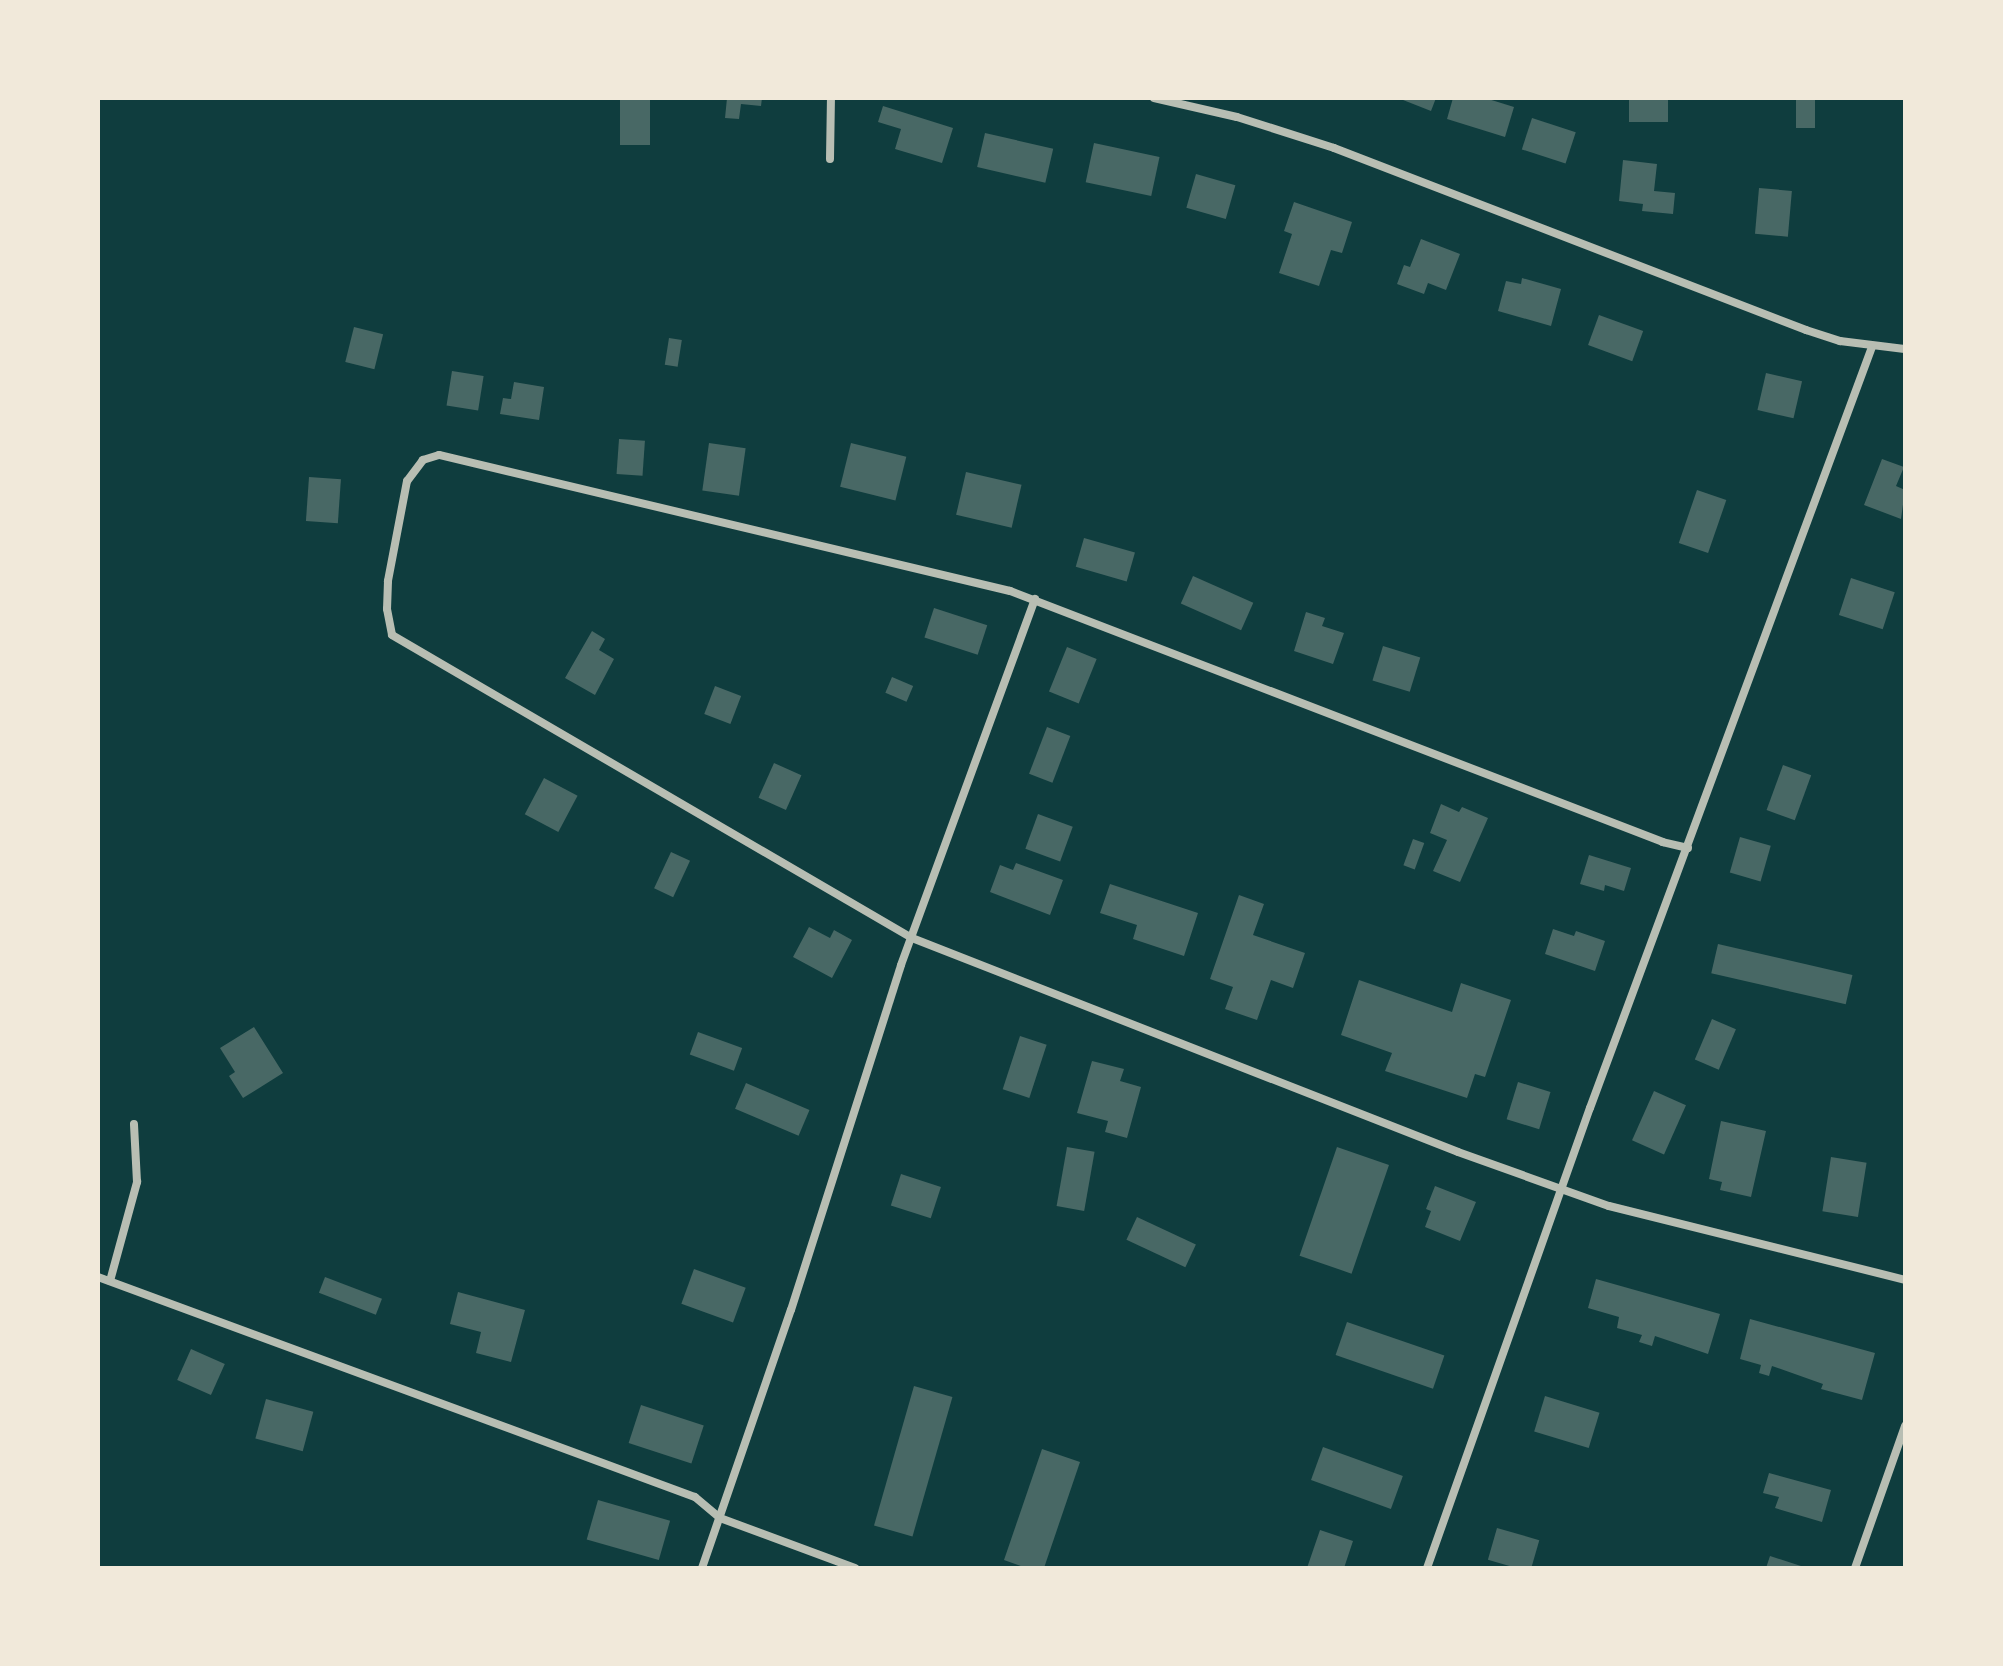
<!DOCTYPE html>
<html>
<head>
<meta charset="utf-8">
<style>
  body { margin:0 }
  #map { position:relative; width:2003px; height:1666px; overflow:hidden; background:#0f3d3e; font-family:"Times New Roman",serif }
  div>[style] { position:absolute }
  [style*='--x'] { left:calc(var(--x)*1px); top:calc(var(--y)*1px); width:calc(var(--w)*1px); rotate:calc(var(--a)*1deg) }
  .building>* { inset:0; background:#486865; transform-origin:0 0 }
  .minor>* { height:8px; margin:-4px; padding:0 4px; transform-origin:4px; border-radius:4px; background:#b8beb3 }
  span { translate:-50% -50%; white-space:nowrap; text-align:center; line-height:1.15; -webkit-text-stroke:6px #f1e9da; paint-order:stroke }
  .frame { position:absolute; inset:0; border:100px solid #f1e9da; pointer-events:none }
</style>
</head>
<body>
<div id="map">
  <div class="building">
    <div style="left:620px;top:98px;width:30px;height:47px"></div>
    <div style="clip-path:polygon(727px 98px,762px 98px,761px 106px,741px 104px,739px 119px,725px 118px)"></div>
    <div style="clip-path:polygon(1398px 98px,1436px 98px,1431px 111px)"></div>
    <div style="clip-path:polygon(1453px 98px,1485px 98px,1514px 107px,1505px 137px,1447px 119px)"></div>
    <div style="left:1629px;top:98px;width:39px;height:24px"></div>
    <div style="left:1796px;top:98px;width:19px;height:30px"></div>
    <div style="clip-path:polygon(883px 106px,953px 128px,942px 163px,895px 149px,901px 129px,878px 122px)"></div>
    <div style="left:1532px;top:118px;width:46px;height:33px;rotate:18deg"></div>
    <div style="left:985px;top:133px;width:70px;height:35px;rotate:13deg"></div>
    <div style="left:1094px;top:143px;width:67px;height:40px;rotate:12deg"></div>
    <div style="clip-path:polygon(1623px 160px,1657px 164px,1654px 191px,1675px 193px,1673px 214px,1642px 211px,1643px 204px,1619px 201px)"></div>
    <div style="left:1196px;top:174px;width:41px;height:35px;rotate:16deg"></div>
    <div style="left:1759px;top:188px;width:33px;height:46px;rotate:5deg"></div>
    <div style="clip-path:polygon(1294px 202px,1352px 222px,1342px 253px,1331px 250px,1319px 286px,1279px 273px,1292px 234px,1284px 231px)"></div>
    <div style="clip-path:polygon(1421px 239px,1460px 254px,1446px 290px,1428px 283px,1424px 294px,1397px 284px,1404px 265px,1410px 267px)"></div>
    <div style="clip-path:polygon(1522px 278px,1561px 289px,1551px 326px,1498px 311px,1506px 281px,1521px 284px)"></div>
    <div style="left:1599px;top:315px;width:47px;height:32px;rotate:20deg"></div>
    <div style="left:354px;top:327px;width:30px;height:36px;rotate:14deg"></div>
    <div style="left:669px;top:338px;width:13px;height:27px;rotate:9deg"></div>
    <div style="left:452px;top:371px;width:32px;height:35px;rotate:9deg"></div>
    <div style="left:1766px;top:373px;width:37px;height:38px;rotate:13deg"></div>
    <div style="clip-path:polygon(514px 382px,544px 387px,539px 420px,500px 414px,503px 398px,511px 399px)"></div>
    <div style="left:619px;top:439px;width:26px;height:35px;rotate:4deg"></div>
    <div style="left:709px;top:443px;width:37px;height:48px;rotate:8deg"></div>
    <div style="left:851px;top:443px;width:57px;height:45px;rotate:14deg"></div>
    <div style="clip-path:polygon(1882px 459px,1904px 467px,1896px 486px,1905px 490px,1901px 519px,1864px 505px)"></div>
    <div style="left:966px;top:472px;width:57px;height:44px;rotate:13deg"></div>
    <div style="left:309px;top:477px;width:32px;height:44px;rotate:4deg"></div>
    <div style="left:1697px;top:490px;width:31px;height:56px;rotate:19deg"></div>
    <div style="left:1084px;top:538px;width:53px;height:30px;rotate:16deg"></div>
    <div style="left:1193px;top:576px;width:66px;height:30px;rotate:24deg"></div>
    <div style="left:1851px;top:578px;width:46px;height:39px;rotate:18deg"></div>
    <div style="left:934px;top:608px;width:56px;height:31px;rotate:18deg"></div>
    <div style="clip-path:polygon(1306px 612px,1325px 618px,1322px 626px,1344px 633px,1333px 664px,1294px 651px)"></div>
    <div style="clip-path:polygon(592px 631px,605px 639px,599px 650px,614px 659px,595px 695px,565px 678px)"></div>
    <div style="left:1383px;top:646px;width:39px;height:36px;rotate:17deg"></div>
    <div style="left:1067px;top:647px;width:32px;height:48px;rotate:22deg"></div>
    <div style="left:892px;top:677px;width:23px;height:17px;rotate:23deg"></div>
    <div style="left:715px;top:686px;width:28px;height:30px;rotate:21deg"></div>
    <div style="left:1047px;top:727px;width:25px;height:50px;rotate:21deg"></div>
    <div style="left:774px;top:763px;width:30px;height:38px;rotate:24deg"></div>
    <div style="left:1783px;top:765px;width:30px;height:48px;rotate:20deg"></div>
    <div style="left:544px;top:778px;width:38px;height:41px;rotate:28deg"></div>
    <div style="clip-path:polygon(1441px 804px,1459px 812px,1462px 807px,1488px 818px,1460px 882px,1433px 871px,1447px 840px,1430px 833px)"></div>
    <div style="left:1038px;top:814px;width:37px;height:37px;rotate:20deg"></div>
    <div style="left:1740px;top:837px;width:32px;height:37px;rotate:16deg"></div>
    <div style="left:1413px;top:839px;width:12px;height:28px;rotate:20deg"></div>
    <div style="left:671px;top:852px;width:21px;height:40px;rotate:25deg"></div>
    <div style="clip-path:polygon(1589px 855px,1631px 868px,1624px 891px,1605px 885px,1604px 891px,1580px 884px)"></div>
    <div style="clip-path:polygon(1016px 863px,1063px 880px,1050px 915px,990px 892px,1000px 865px,1013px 870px)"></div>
    <div style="clip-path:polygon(1110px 884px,1198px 913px,1184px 956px,1133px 939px,1137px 925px,1100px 913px)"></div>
    <div style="clip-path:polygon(1239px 895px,1264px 904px,1253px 935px,1305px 953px,1293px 988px,1271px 980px,1257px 1020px,1225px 1009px,1233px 987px,1210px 979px)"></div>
    <div style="clip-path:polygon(809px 927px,830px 938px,834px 930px,852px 940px,832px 978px,793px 957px)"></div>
    <div style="clip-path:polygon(1553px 929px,1574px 936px,1576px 931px,1605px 941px,1595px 971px,1545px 954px)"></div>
    <div style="left:1718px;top:944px;width:138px;height:30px;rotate:13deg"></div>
    <div style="clip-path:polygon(1359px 980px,1452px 1012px,1461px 983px,1511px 1000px,1485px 1077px,1475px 1074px,1467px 1098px,1385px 1071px,1392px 1053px,1341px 1035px)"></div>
    <div style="left:1712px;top:1019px;width:26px;height:44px;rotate:23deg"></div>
    <div style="clip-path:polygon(254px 1027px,283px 1073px,243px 1098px,229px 1076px,235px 1072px,220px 1048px)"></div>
    <div style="left:698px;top:1032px;width:47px;height:24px;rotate:20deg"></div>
    <div style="left:1020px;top:1036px;width:28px;height:56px;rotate:18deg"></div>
    <div style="clip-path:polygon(1092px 1061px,1124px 1069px,1120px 1081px,1141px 1087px,1127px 1138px,1105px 1132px,1108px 1121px,1077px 1113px)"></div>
    <div style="left:1518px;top:1082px;width:34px;height:39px;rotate:17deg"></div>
    <div style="left:746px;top:1083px;width:69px;height:28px;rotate:23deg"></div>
    <div style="left:1654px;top:1091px;width:35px;height:54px;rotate:24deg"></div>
    <div style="clip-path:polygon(1721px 1121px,1766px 1131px,1751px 1197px,1720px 1190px,1722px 1182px,1709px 1179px)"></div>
    <div style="left:1067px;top:1147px;width:28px;height:60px;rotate:10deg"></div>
    <div style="left:1337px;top:1147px;width:55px;height:115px;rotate:19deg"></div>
    <div style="left:1831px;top:1157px;width:36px;height:55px;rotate:9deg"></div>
    <div style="left:901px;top:1174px;width:42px;height:33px;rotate:18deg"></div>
    <div style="clip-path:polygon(1435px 1186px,1476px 1202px,1460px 1241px,1425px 1227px,1431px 1211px,1426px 1209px)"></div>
    <div style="left:1137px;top:1217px;width:65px;height:25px;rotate:25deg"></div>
    <div style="left:694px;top:1269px;width:55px;height:37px;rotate:20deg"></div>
    <div style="left:325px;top:1277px;width:61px;height:17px;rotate:21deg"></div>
    <div style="clip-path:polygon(1596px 1279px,1720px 1314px,1708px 1354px,1655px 1336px,1652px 1346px,1639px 1342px,1642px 1335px,1617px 1328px,1619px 1317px,1588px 1308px)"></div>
    <div style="clip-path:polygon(458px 1292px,525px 1310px,511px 1362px,476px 1353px,481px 1332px,450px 1324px)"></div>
    <div style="clip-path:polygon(1750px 1319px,1875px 1353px,1862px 1400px,1821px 1389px,1823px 1384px,1772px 1366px,1769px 1376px,1759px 1373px,1761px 1365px,1740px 1359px)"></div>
    <div style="left:1347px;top:1322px;width:103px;height:35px;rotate:19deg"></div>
    <div style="left:191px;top:1349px;width:37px;height:34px;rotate:24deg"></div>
    <div style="left:914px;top:1386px;width:40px;height:145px;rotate:16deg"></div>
    <div style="left:1545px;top:1396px;width:57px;height:37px;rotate:17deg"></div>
    <div style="left:266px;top:1399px;width:49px;height:41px;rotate:15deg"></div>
    <div style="left:641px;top:1405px;width:66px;height:40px;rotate:18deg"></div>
    <div style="left:1323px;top:1447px;width:85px;height:35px;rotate:20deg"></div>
    <div style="clip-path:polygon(1042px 1449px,1080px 1462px,1044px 1568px,1026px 1568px,1004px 1560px)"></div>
    <div style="clip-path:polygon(1769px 1473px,1831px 1490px,1822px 1522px,1775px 1508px,1779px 1497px,1763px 1493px)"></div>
    <div style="left:598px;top:1500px;width:75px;height:41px;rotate:16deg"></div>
    <div style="left:1497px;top:1528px;width:44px;height:33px;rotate:16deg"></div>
    <div style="clip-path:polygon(1320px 1530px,1353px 1541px,1344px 1568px,1307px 1568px)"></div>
    <div style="clip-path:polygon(1770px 1556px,1804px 1567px,1804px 1568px,1766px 1568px)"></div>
  </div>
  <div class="minor">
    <div style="--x:1154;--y:98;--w:85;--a:12.9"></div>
    <div style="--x:1237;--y:117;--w:102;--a:17.7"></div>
    <div style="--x:1334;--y:148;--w:506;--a:21.09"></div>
    <div style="--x:1806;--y:330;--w:36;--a:18"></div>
    <div style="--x:1840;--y:341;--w:65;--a:7"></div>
    <div style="--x:830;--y:159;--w:61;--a:-89.1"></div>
    <div style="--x:1688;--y:848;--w:26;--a:-167"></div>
    <div style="--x:1663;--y:842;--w:700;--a:-158.97"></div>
    <div style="--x:1010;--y:591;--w:587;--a:-166.6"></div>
    <div style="--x:439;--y:455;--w:17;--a:163"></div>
    <div style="--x:423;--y:460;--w:26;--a:127"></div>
    <div style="--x:407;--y:481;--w:102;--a:100.8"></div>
    <div style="--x:388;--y:581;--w:28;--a:92"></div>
    <div style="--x:387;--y:609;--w:26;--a:79"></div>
    <div style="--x:392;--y:635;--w:602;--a:30.23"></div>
    <div style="--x:912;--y:938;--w:586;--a:21.4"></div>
    <div style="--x:1458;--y:1152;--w:160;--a:19.7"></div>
    <div style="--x:1609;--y:1206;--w:305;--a:14"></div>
    <div style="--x:98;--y:1277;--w:636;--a:20.23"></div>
    <div style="--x:695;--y:1497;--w:33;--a:40"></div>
    <div style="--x:720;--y:1518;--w:144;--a:20.3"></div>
    <div style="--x:110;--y:1281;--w:103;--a:-74.7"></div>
    <div style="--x:137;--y:1182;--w:58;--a:-93"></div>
    <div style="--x:702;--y:1568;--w:273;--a:-71"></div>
    <div style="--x:791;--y:1310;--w:362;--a:-72.3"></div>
    <div style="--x:901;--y:965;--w:390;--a:-69.9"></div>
    <div style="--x:1427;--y:1568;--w:488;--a:-70.5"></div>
    <div style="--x:1590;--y:1108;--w:812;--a:-69.67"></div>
    <div style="--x:1855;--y:1568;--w:151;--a:-70.6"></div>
  </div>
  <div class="frame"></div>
</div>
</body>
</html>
